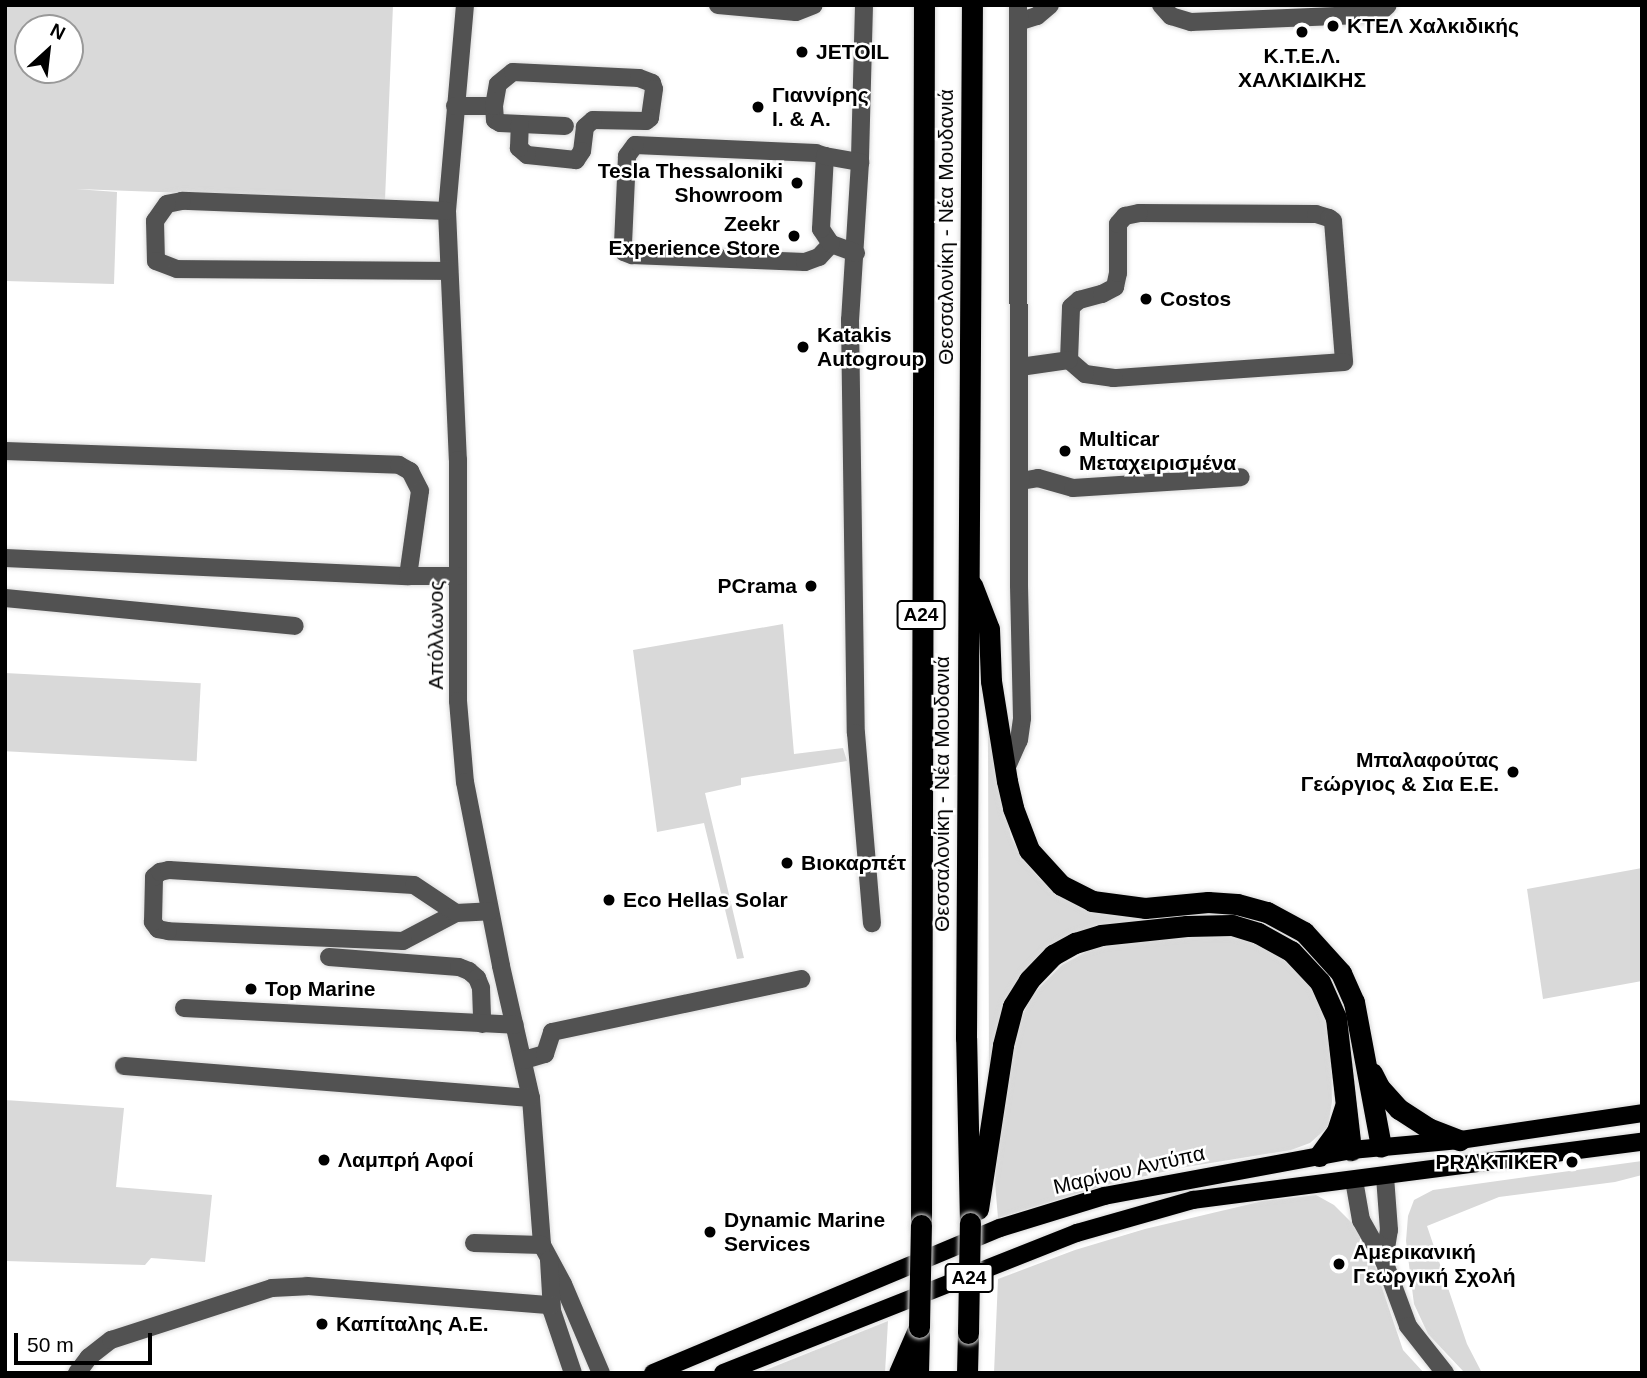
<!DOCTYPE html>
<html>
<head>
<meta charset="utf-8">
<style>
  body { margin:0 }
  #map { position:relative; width:1647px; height:1378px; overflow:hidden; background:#fff; font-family:Helvetica,sans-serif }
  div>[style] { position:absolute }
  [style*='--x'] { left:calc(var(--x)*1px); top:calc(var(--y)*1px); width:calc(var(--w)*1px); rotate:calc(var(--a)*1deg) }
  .green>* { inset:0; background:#d9d9d9; transform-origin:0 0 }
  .roads { filter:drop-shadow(0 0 2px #dbdbdb) drop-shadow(0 0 2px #dbdbdb) }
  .minor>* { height:18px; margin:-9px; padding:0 9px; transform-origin:9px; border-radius:9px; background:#525252 }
  .major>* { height:18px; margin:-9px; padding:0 9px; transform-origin:9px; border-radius:9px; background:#000 }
  .highway>* { height:21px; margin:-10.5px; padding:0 10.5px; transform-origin:10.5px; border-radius:10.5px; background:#000 }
  .bridges { filter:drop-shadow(0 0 2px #dbdbdb) drop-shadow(0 0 2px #dbdbdb) }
  .highway-bridge>* { height:21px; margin:-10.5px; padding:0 10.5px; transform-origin:10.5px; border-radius:10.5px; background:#000 }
  .dots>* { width:19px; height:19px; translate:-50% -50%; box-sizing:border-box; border:4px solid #fff; border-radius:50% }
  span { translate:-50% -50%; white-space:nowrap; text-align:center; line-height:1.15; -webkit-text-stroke:5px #fff; paint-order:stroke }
  .shield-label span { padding:2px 5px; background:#fff; border:2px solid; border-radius:5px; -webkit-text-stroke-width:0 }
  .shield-label { font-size:19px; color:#000; font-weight:700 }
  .poi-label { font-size:21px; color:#000; font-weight:700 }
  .left { translate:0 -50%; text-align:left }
  .right { translate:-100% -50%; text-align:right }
  .street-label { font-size:21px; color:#000 }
  .frame { position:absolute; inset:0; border:7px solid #000; pointer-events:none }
  .north { position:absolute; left:14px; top:14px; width:70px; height:70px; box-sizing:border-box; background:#fff; border:2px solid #999; border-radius:50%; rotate:27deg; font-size:19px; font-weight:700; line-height:28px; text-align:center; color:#000 }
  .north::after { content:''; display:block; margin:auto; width:24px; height:32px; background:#000; clip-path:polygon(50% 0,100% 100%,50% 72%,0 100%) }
  .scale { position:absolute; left:14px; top:1333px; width:138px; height:32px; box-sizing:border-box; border:4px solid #000; border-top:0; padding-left:9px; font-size:21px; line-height:24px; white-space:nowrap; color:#000; -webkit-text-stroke:5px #fff; paint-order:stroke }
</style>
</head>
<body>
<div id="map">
  <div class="green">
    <div style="clip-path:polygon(evenodd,5px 5px,393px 5px,385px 200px,76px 189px,117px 192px,114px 284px,5px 281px,5px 5px,28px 28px,70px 28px,70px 70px,28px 70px,28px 28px)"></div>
    <div style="clip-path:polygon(783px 624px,794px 754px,843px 748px,847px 761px,741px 778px,741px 785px,705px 793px,744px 958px,737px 959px,704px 823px,657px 832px,633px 650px)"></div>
    <div style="left:5px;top:673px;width:196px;height:78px;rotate:3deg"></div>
    <div style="clip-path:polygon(988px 729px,1011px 837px,1023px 859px,1040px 879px,1055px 892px,1152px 917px,1122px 925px,1039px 960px,989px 1082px)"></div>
    <div style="clip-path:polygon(1642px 868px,1642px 981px,1543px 999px,1527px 889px)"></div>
    <div style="clip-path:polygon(1196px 934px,1247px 936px,1299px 967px,1325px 1009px,1331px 1041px,1332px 1102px,1328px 1127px,1310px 1143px,1291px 1150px,1180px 1168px,1106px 1185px,998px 1218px,995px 1183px,999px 1117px,1016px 1029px,1032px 995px,1062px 965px,1095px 947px,1119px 941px)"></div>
    <div style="clip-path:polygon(5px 1100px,124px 1108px,116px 1187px,212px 1195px,205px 1262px,151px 1258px,145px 1265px,5px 1261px)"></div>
    <div style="clip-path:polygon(1642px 1161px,1642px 1175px,1615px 1182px,1499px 1197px,1427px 1226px,1467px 1344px,1482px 1373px,1463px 1371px,1428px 1334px,1414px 1304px,1406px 1241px,1408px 1216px,1414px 1200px,1433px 1190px)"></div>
    <div style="clip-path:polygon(1316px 1195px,1334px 1205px,1357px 1228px,1373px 1261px,1403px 1350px,1424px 1373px,994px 1373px,998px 1279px,1075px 1250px,1145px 1229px,1263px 1201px)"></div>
    <div style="clip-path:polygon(888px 1321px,885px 1373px,758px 1373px)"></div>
  </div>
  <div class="roads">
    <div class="minor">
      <div style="--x:465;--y:5;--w:207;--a:95"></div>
      <div style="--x:447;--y:211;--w:249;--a:87.5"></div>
      <div style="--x:458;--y:460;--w:241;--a:90"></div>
      <div style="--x:458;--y:701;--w:81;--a:85.1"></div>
      <div style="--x:465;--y:782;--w:187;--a:78.9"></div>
      <div style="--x:501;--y:966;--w:135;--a:77.2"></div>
      <div style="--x:531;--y:1098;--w:147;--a:85.7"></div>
      <div style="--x:542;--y:1245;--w:44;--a:61.7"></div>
      <div style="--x:563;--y:1284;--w:97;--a:66.9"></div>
      <div style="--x:718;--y:5;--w:78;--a:5.1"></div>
      <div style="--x:796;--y:12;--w:19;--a:-21"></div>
      <div style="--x:864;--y:5;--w:157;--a:91.5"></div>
      <div style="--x:860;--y:162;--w:158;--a:93.6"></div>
      <div style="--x:850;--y:320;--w:413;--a:89.2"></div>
      <div style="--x:856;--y:733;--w:191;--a:85.2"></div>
      <div style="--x:1161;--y:5;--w:15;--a:48"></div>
      <div style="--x:1171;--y:16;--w:21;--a:17"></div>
      <div style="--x:1191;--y:22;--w:187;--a:-2.4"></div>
      <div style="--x:1378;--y:14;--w:13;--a:-42"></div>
      <div style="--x:1018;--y:22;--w:20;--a:-18"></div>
      <div style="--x:1037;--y:16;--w:17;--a:-40"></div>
      <div style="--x:455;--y:106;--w:39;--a:0"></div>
      <div style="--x:494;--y:106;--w:14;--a:86"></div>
      <div style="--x:495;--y:120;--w:6;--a:31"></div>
      <div style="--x:500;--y:123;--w:65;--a:2.6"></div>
      <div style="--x:494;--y:106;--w:22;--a:-80"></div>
      <div style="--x:498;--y:84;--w:19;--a:-39"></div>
      <div style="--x:513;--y:72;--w:126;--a:2.7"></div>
      <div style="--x:639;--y:78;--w:14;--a:21"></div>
      <div style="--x:652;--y:83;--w:6;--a:72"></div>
      <div style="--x:654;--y:89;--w:29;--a:98"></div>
      <div style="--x:650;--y:118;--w:5;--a:143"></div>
      <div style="--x:646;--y:121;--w:53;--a:-178.9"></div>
      <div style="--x:593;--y:120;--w:11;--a:139"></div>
      <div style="--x:585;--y:127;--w:24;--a:97"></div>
      <div style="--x:582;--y:151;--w:11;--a:124"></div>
      <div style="--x:576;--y:160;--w:49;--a:-174.2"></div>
      <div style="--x:527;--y:155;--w:11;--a:-139"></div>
      <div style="--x:519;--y:148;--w:24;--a:-88"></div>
      <div style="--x:825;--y:156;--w:9;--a:-162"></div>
      <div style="--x:816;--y:153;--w:181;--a:-177.5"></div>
      <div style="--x:635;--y:145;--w:14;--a:126"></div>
      <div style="--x:627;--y:156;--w:88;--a:92.6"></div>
      <div style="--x:623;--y:244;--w:8;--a:83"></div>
      <div style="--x:624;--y:252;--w:9;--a:21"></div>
      <div style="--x:632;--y:255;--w:173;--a:2.3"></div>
      <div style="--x:805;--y:262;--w:15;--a:-20"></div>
      <div style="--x:819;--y:257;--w:18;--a:-47"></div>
      <div style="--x:447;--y:211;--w:265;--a:-177.8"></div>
      <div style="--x:182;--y:201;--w:15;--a:169"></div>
      <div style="--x:167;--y:204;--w:21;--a:125"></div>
      <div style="--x:155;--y:221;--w:40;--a:88.6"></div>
      <div style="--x:156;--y:261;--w:22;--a:21"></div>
      <div style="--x:177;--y:269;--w:271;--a:0.4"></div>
      <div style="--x:1139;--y:213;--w:177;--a:0.3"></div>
      <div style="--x:1316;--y:214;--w:14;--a:17"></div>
      <div style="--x:1329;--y:218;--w:5;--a:37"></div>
      <div style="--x:1333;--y:221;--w:141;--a:85.5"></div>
      <div style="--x:1344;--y:362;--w:231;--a:176"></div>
      <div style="--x:1114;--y:378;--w:29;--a:-172"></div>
      <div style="--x:1085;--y:374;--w:21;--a:-139"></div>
      <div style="--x:1069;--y:360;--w:53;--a:-87.8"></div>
      <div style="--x:1071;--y:307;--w:11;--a:-41"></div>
      <div style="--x:1079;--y:300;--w:24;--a:-15"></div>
      <div style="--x:1102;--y:294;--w:15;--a:-28"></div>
      <div style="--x:1115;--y:287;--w:14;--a:-78"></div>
      <div style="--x:1118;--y:273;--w:49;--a:-90"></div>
      <div style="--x:1118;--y:224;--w:11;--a:-49"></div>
      <div style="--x:1125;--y:216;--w:14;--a:-12"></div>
      <div style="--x:856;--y:253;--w:27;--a:-160"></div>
      <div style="--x:831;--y:244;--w:18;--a:-124"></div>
      <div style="--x:821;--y:229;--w:73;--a:-86.9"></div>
      <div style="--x:825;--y:156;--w:36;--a:10"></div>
      <div style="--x:1020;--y:367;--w:49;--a:-8.1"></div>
      <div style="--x:5;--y:451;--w:394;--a:2"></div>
      <div style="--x:399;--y:465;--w:13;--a:29"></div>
      <div style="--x:410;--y:471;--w:22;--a:63"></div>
      <div style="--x:420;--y:491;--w:86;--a:98"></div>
      <div style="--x:1021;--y:481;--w:17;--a:-10"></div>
      <div style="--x:1038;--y:478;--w:36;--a:16"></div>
      <div style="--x:1073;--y:488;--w:168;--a:-3.7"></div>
      <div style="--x:5;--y:558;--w:403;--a:2.6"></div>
      <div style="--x:408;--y:576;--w:50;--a:0"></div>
      <div style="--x:5;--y:598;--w:291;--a:5.5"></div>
      <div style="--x:1005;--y:771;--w:34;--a:-66"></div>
      <div style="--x:1019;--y:740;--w:22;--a:-82"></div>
      <div style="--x:1022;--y:718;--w:133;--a:-91.3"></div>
      <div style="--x:1019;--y:585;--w:580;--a:-90.1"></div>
      <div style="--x:456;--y:913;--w:60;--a:152.2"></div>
      <div style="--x:403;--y:941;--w:235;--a:-177.6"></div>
      <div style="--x:168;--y:931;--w:10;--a:-169"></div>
      <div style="--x:158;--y:929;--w:9;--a:-126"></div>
      <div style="--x:153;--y:922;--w:45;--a:-88.7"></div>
      <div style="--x:154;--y:877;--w:8;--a:-40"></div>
      <div style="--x:160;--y:872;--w:9;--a:-13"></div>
      <div style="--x:169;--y:870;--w:245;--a:3.5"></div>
      <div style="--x:414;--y:885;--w:50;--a:33.7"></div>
      <div style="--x:456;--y:913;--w:34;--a:-3"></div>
      <div style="--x:329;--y:957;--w:130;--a:4.4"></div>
      <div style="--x:459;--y:967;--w:11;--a:22"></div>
      <div style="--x:469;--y:971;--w:11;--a:41"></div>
      <div style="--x:477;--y:978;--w:11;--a:68"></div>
      <div style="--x:481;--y:988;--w:36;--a:88"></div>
      <div style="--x:184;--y:1008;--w:331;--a:2.9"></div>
      <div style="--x:524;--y:1060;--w:22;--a:-16"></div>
      <div style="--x:545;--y:1054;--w:23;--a:-72"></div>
      <div style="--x:552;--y:1032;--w:255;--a:-12"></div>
      <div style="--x:124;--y:1066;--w:408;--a:4.5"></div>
      <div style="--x:1354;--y:1180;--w:41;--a:80.1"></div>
      <div style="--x:1361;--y:1220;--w:47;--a:60.7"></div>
      <div style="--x:1384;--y:1261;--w:69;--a:69.7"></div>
      <div style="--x:1408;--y:1326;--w:60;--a:51.8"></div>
      <div style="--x:474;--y:1243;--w:68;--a:1.7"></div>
      <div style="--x:549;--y:1260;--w:51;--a:86.6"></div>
      <div style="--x:552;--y:1311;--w:65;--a:71.3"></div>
      <div style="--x:1384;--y:1261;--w:31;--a:-81"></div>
      <div style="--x:1389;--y:1230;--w:53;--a:-94.3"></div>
      <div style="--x:77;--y:1373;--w:20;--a:-53"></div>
      <div style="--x:89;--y:1357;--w:28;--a:-38"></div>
      <div style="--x:111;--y:1340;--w:169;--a:-17.9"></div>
      <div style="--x:272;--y:1288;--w:35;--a:-3"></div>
      <div style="--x:307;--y:1286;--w:245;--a:4.5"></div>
    </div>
    <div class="major">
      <div style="--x:653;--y:1373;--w:376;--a:-22.7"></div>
      <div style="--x:1000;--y:1228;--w:109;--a:-17.1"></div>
      <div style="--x:1104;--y:1196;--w:251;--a:-10.5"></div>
      <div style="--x:1351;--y:1150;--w:109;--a:-5.2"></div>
      <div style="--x:1460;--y:1140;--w:184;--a:-8.4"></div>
      <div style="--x:723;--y:1373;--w:381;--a:-21.6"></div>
      <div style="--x:1077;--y:1233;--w:121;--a:-15.9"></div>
      <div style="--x:1193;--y:1200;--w:453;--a:-7.4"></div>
    </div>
    <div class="highway">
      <div style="--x:972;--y:585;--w:47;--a:68.9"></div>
      <div style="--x:989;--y:629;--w:52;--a:87.8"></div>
      <div style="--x:991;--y:681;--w:101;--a:80.9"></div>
      <div style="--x:1007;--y:781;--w:28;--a:77"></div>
      <div style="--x:1013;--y:808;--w:45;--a:69.1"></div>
      <div style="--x:1029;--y:850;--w:47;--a:47.6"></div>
      <div style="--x:1061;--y:885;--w:35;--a:27"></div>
      <div style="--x:1092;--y:901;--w:53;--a:7.5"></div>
      <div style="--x:1145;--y:908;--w:63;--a:-5.4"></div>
      <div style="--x:1208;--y:902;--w:29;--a:4"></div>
      <div style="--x:1237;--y:904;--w:31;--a:15"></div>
      <div style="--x:1267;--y:912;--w:42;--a:28.4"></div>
      <div style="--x:1304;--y:932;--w:55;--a:47.9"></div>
      <div style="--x:1341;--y:973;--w:32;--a:66"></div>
      <div style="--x:1354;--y:1002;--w:147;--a:79.4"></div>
      <div style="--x:1372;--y:1073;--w:16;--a:63"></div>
      <div style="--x:1379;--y:1087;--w:30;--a:48"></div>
      <div style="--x:1399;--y:1109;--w:35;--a:33"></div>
      <div style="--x:1428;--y:1128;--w:34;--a:21"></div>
      <div style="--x:1319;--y:1156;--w:31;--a:-54"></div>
      <div style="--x:1337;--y:1131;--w:25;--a:-72"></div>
      <div style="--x:978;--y:1209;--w:166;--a:-81.3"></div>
      <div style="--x:1003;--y:1045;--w:40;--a:-75.6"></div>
      <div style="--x:1013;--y:1006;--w:31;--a:-58"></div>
      <div style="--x:1029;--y:980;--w:35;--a:-46"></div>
      <div style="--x:1053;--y:955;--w:25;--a:-29"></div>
      <div style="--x:1075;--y:943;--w:27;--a:-17"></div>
      <div style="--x:1101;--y:935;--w:86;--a:-6"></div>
      <div style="--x:1187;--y:926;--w:45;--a:-1.3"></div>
      <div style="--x:1232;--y:925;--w:27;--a:17"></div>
      <div style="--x:1258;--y:933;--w:38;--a:29"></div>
      <div style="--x:1291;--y:951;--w:42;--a:46.9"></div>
      <div style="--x:1320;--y:982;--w:39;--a:66"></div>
      <div style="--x:1336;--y:1018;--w:133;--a:83.5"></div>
      <div style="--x:970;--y:1223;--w:185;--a:-91.2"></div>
      <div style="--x:966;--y:1038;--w:1033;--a:-89.67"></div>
      <div style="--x:921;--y:1225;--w:1220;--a:-89.86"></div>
      <div style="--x:899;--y:1373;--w:50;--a:-66.5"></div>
      <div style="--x:918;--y:1373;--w:40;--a:-88.6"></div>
      <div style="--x:967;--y:1373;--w:40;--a:-88.6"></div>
    </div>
  </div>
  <div class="bridges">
    <div class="highway-bridge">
      <div style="--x:919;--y:1327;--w:102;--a:-88.9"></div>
      <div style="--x:968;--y:1333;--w:110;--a:-89"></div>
    </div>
  </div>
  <div class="dots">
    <div style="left:1333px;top:26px;background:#000"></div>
    <div style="left:1302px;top:32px;background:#000"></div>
    <div style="left:802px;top:52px;background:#000"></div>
    <div style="left:758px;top:107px;background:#000"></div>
    <div style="left:797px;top:183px;background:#000"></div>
    <div style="left:794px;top:236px;background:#000"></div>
    <div style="left:1146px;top:299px;background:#000"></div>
    <div style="left:803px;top:347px;background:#000"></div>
    <div style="left:1065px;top:451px;background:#000"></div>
    <div style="left:811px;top:586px;background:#000"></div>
    <div style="left:1513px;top:772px;background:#000"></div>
    <div style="left:787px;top:863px;background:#000"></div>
    <div style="left:609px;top:900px;background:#000"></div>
    <div style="left:251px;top:989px;background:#000"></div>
    <div style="left:324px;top:1160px;background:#000"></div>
    <div style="left:1572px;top:1162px;background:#000"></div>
    <div style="left:710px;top:1232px;background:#000"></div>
    <div style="left:1339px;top:1264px;background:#000"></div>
    <div style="left:322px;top:1324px;background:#000"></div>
  </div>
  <div class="shield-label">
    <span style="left:921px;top:615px">Α24</span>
    <span style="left:969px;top:1278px">Α24</span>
  </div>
  <div class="poi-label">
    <span class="left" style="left:1347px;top:26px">ΚΤΕΛ Χαλκιδικής</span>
    <span class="left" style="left:816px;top:52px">JETOIL</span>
    <span style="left:1302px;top:68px">Κ.Τ.Ε.Λ.<br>ΧΑΛΚΙΔΙΚΗΣ</span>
    <span class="left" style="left:772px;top:107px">Γιαννίρης<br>Ι. &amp; Α.</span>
    <span class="right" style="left:783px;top:183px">Tesla Thessaloniki<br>Showroom</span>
    <span class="right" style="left:780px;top:236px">Zeekr<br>Experience Store</span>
    <span class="left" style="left:1160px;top:299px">Costos</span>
    <span class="left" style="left:817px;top:347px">Katakis<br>Autogroup</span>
    <span class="left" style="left:1079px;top:451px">Multicar<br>Μεταχειρισμένα</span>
    <span class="right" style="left:797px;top:586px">PCrama</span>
    <span class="right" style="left:1499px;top:772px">Μπαλαφούτας<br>Γεώργιος &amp; Σια Ε.Ε.</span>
    <span class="left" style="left:801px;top:863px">Βιοκαρπέτ</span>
    <span class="left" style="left:623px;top:900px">Eco Hellas Solar</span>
    <span class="left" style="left:265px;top:989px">Top Marine</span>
    <span class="left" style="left:338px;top:1160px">Λαμπρή Αφοί</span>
    <span class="right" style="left:1558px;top:1162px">PRAKTIKER</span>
    <span class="left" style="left:724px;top:1232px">Dynamic Marine<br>Services</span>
    <span class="left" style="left:1353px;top:1264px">Αμερικανική<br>Γεωργική Σχολή</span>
    <span class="left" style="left:336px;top:1324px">Καπίταλης Α.Ε.</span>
  </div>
  <div class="street-label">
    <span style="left:946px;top:227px;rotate:-90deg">Θεσσαλονίκη - Νέα Μουδανιά</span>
    <span style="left:436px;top:635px;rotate:-90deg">Απόλλωνος</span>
    <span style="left:942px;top:794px;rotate:-90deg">Θεσσαλονίκη - Νέα Μουδανιά</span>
    <span style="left:1129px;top:1170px;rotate:-13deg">Μαρίνου Αντύπα</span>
  </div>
  <div class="frame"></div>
  <div class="north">N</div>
  <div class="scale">50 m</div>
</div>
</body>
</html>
